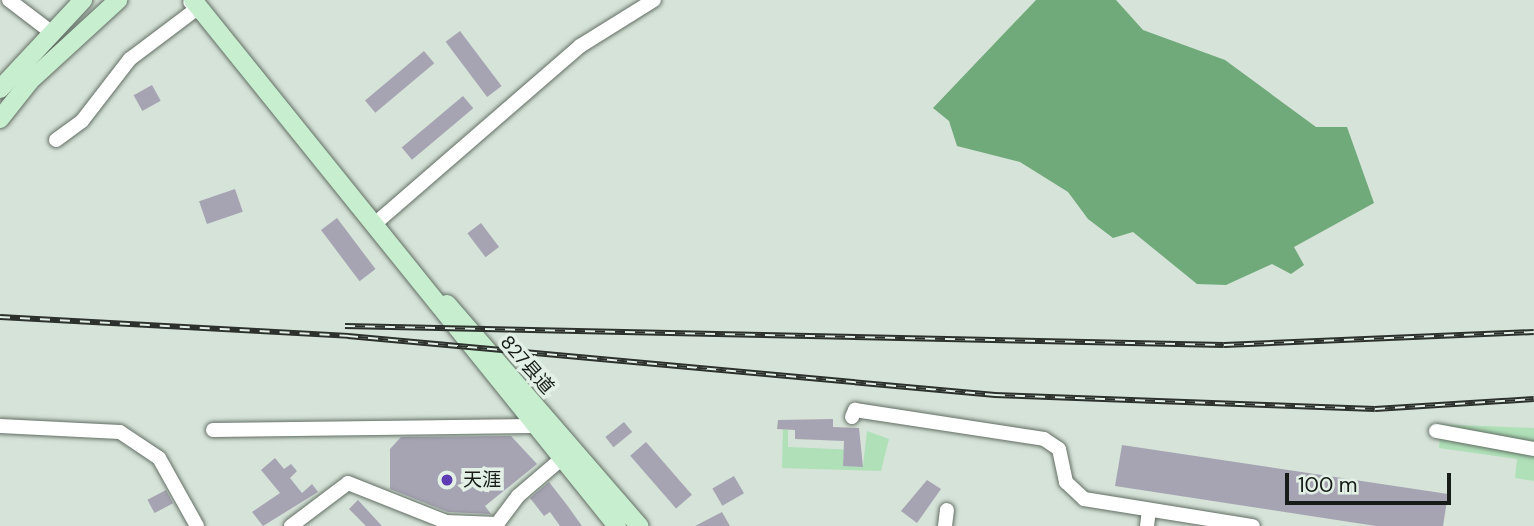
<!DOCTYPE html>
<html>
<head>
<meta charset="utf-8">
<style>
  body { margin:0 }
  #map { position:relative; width:1534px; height:526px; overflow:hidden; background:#d6e3d8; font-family:"DM Sans","Noto Sans SC",sans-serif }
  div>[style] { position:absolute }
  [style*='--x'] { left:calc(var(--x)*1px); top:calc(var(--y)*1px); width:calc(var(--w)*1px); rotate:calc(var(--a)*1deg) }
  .green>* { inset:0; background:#afe0b8 }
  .water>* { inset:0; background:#70aa7b }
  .building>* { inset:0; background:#a6a4b3; transform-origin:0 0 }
  .roads { filter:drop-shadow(0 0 2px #626e64) drop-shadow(0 0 2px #626e64) }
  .minor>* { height:14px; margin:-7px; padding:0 7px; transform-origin:7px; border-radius:7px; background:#fff }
  .major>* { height:18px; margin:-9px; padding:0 9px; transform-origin:9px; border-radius:9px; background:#c8eed0 }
  .rail>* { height:6px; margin-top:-3px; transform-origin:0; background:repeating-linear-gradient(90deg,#e3f0e5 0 10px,#2c312d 0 20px); box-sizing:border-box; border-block:2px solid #2c312d }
  .dots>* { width:19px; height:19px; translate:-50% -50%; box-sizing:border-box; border:4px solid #e3f0e5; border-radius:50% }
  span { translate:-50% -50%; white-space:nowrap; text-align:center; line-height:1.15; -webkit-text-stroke:7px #e3f0e5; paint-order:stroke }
  .street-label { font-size:19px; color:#171c18 }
  .poi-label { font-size:19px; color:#171c18 }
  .left { translate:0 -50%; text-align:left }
  .scale { position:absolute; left:1285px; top:473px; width:166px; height:32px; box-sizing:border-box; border:4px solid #171c18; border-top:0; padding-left:9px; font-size:21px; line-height:24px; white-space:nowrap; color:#171c18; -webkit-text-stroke:5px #e3f0e5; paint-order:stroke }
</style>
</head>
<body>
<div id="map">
  <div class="green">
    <div style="clip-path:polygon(1431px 424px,1534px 428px,1534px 446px,1431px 427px)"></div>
    <div style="clip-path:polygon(783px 429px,788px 430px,788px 447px,857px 450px,857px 455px,843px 455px,843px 466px,863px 466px,867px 431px,889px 439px,881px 471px,782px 468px)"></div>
    <div style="clip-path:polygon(1440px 435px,1534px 452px,1534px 481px,1515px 478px,1517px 459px,1439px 448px)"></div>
  </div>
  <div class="water">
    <div style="clip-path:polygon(1036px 0,1116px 0,1143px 30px,1225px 60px,1316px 127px,1347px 127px,1374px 203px,1294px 247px,1304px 265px,1291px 274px,1272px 264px,1226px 285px,1197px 284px,1133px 232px,1113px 238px,1088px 219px,1068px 192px,1020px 162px,957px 146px,949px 121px,933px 108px)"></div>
  </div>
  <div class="building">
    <div style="left:460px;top:31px;width:69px;height:18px;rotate:53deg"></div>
    <div style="left:424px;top:51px;width:16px;height:77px;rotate:50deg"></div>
    <div style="left:152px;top:85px;width:18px;height:21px;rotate:61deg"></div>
    <div style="left:463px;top:96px;width:16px;height:80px;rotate:50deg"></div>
    <div style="left:235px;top:189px;width:24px;height:38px;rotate:71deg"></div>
    <div style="left:337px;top:218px;width:64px;height:20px;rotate:53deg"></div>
    <div style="left:481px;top:223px;width:30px;height:17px;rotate:53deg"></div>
    <div style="clip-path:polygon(833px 419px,833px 427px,859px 428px,863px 467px,843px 466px,844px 441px,795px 439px,795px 430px,777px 429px,778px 420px)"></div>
    <div style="left:624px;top:422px;width:13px;height:24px;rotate:51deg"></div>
    <div style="clip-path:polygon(511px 436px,537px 464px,485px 506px,491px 514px,448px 512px,390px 489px,390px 449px,401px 437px)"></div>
    <div style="left:646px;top:442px;width:70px;height:21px;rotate:49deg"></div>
    <div style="clip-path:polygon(1122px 445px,1448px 494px,1443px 526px,1376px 526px,1115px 486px)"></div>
    <div style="clip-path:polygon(275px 458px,284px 469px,291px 464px,297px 471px,290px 478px,302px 493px,312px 484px,318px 492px,263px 526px,252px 512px,280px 493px,261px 470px)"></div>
    <div style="left:734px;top:476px;width:20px;height:25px;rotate:60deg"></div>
    <div style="clip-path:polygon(927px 480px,941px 489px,917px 523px,901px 511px)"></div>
    <div style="clip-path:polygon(549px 482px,567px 505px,582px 526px,560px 526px,550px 512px,544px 516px,530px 498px)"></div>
    <div style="left:166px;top:490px;width:15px;height:21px;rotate:62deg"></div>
    <div style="clip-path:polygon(358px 500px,382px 526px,366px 526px,349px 509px)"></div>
    <div style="clip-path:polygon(722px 512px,730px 526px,695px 526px)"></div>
  </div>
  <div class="roads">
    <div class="minor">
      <div style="--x:9;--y:0;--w:53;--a:37.3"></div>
      <div style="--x:56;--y:140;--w:32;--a:-36"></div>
      <div style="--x:82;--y:121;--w:78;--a:-52.3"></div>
      <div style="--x:130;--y:59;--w:86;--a:-37"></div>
      <div style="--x:199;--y:7;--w:10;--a:-151"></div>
      <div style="--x:377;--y:222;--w:269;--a:-40.9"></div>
      <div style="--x:580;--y:46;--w:87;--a:-31.9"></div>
      <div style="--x:852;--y:417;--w:8;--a:-67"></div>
      <div style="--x:855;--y:410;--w:191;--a:8.7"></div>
      <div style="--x:1044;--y:439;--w:18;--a:34"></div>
      <div style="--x:1059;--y:449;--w:34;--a:78"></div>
      <div style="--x:1066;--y:482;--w:25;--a:43"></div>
      <div style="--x:1084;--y:499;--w:171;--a:9.1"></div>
      <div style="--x:0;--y:426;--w:120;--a:2.9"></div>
      <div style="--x:120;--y:432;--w:47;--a:33.7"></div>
      <div style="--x:159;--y:458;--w:78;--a:60.8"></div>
      <div style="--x:213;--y:430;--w:318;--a:-0.7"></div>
      <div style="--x:1436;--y:431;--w:100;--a:10.4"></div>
      <div style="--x:291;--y:526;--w:71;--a:-37"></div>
      <div style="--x:348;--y:483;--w:105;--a:21.7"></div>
      <div style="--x:446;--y:522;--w:51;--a:2.2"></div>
      <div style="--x:497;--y:524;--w:35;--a:-53"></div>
      <div style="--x:518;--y:496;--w:55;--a:-40.6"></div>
      <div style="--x:945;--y:526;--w:16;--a:-83"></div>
      <div style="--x:1147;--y:526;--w:16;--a:-83"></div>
    </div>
    <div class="major">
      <div style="--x:193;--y:0;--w:676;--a:51.13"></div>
      <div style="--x:0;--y:89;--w:122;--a:-47"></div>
      <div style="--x:0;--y:119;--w:48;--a:-51.7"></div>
      <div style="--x:30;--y:81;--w:120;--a:-42.6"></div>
      <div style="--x:447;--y:304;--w:294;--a:49.1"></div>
    </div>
  </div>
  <div class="rail">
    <div style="--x:0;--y:317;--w:349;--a:3.1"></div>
    <div style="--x:348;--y:336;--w:650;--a:5.21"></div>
    <div style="--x:995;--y:395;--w:380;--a:2.1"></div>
    <div style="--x:1375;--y:409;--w:159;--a:-3.6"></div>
    <div style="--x:345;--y:326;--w:879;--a:1.24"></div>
    <div style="--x:1224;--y:345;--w:310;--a:-2.4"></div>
  </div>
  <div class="dots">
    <div style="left:447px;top:480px;background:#5d3cb4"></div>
  </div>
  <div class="street-label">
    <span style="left:527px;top:365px;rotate:49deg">827县道</span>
  </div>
  <div class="poi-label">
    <span class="left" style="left:463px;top:480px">天涯</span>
  </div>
  <div class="scale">100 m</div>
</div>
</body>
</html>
